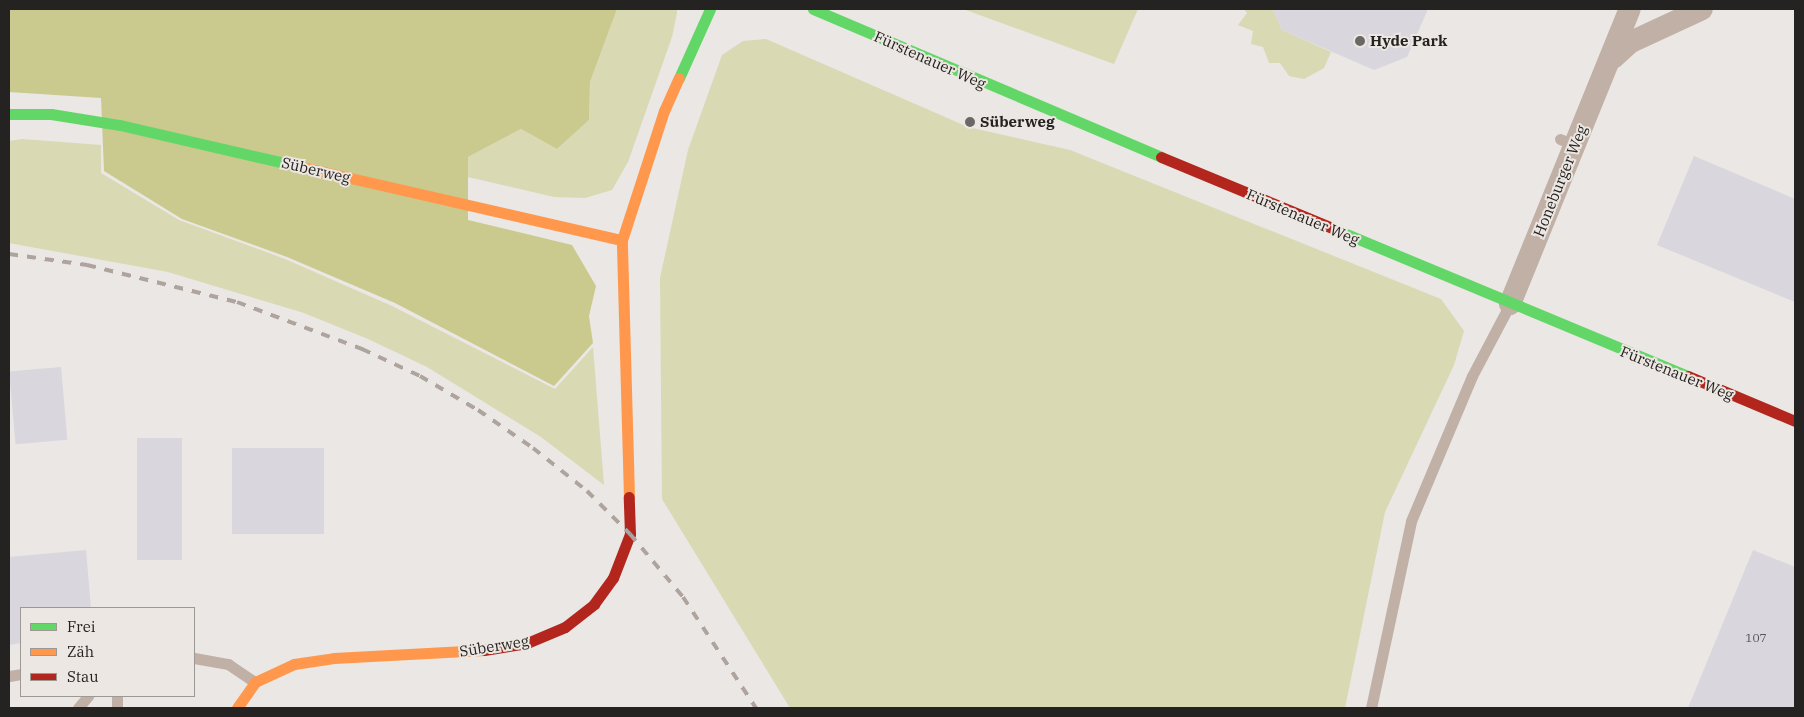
<!DOCTYPE html>
<html>
<head>
<meta charset="utf-8">
<style>
  body { margin:0 }
  #map { position:relative; width:1804px; height:717px; overflow:hidden; background:#eae7e4; font-family:"IBM Plex Serif",serif }
  div>[style] { position:absolute }
  [style*='--x'] { left:calc(var(--x)*1px); top:calc(var(--y)*1px); width:calc(var(--w)*1px); rotate:calc(var(--a)*1deg) }
  .green>* { inset:0; background:#d9d9b4 }
  .forest>* { inset:0; background:#caca8e }
  .building>* { inset:0; background:#d9d6de; transform-origin:0 0 }
  .lane>* { height:11px; margin:-5.5px; padding:0 5.5px; transform-origin:5.5px; border-radius:5.5px; background:#c1b0a5 }
  .street>* { height:22px; margin:-11px; padding:0 11px; transform-origin:11px; border-radius:11px; background:#c1b0a5 }
  .fast>* { height:11px; margin:-5.5px; padding:0 5.5px; transform-origin:5.5px; border-radius:5.5px; background:#63d668 }
  .slow>* { height:11px; margin:-5.5px; padding:0 5.5px; transform-origin:5.5px; border-radius:5.5px; background:#ff974d }
  .jam>* { height:11px; margin:-5.5px; padding:0 5.5px; transform-origin:5.5px; border-radius:5.5px; background:#b3261e }
  .rail>* { height:4px; margin-top:-2px; transform-origin:0; background:repeating-linear-gradient(90deg,#aea49d 0 9px,transparent 0 18px) }
  .dots>* { width:14px; height:14px; translate:-50% -50%; box-sizing:border-box; border:2px solid #ece7e2; border-radius:50% }
  span { translate:-50% -50%; white-space:nowrap; text-align:center; line-height:1.15; -webkit-text-stroke:4px #ece7e2; paint-order:stroke }
  .number-label { font-size:12px; color:#545252 }
  .number-label span { -webkit-text-stroke-width:0 }
  .poi-label { font-size:15px; color:#252321; font-weight:700 }
  .left { translate:0 -50%; text-align:left }
  .street-label { font-size:15px; color:#252321 }
  .frame { position:absolute; inset:0; border:10px solid #252321; pointer-events:none }
  .legend { position:absolute; left:20px; top:607px; width:175px; height:90px; box-sizing:border-box; background:#ece7e2; border:1px solid #9c9995; margin:0; padding:6px 9px; list-style:none; font-size:15px; color:#252321 }
  .legend li { display:flex; align-items:center; gap:10px; height:25px }
  .legend b { width:25px; border:1px solid #9c9995 }
</style>
</head>
<body>
<div id="map">
  <div class="green">
    <div style="clip-path:polygon(617px 9px,677px 9px,677px 13px,672px 37px,628px 162px,612px 190px,585px 198px,554px 197px,468px 177px,468px 157px,521px 129px,557px 149px,589px 120px,590px 82px)"></div>
    <div style="clip-path:polygon(963px 9px,1138px 9px,1114px 64px)"></div>
    <div style="clip-path:polygon(1244px 9px,1273px 9px,1282px 30px,1331px 52px,1324px 68px,1304px 79px,1289px 76px,1280px 63px,1269px 63px,1263px 47px,1251px 44px,1253px 31px,1238px 25px,1247px 13px)"></div>
    <div style="clip-path:polygon(766px 39px,968px 127px,1070px 150px,1441px 299px,1464px 331px,1454px 365px,1385px 512px,1345px 708px,790px 708px,662px 499px,660px 278px,688px 150px,722px 55px,743px 41px)"></div>
    <div style="clip-path:polygon(22px 139px,101px 145px,101px 173px,179px 220px,285px 259px,392px 306px,555px 389px,593px 347px,604px 485px,541px 437px,427px 367px,368px 339px,304px 313px,168px 272px,9px 243px,9px 141px)"></div>
  </div>
  <div class="forest">
    <div style="clip-path:polygon(9px 9px,617px 9px,590px 82px,589px 120px,557px 149px,521px 129px,468px 157px,468px 220px,572px 245px,596px 286px,589px 316px,593px 343px,554px 386px,395px 303px,287px 257px,182px 219px,104px 171px,101px 98px,9px 92px)"></div>
  </div>
  <div class="building">
    <div style="clip-path:polygon(1273px 9px,1428px 9px,1407px 57px,1374px 70px,1282px 30px)"></div>
    <div style="clip-path:polygon(1694px 156px,1795px 199px,1795px 302px,1657px 245px)"></div>
    <div style="left:61px;top:367px;width:73px;height:52px;rotate:85deg"></div>
    <div style="left:137px;top:438px;width:45px;height:122px"></div>
    <div style="left:232px;top:448px;width:92px;height:86px"></div>
    <div style="clip-path:polygon(86px 550px,91px 608px,21px 608px,21px 643px,9px 645px,9px 557px)"></div>
    <div style="clip-path:polygon(1753px 550px,1795px 567px,1795px 708px,1688px 708px)"></div>
  </div>
  <div class="lane">
    <div style="--x:1560;--y:139;--w:15;--a:23"></div>
    <div style="--x:194;--y:658;--w:35;--a:10"></div>
    <div style="--x:228;--y:664;--w:32;--a:34"></div>
    <div style="--x:9;--y:676;--w:12;--a:-9"></div>
    <div style="--x:117;--y:696;--w:12;--a:90"></div>
    <div style="--x:78;--y:708;--w:16;--a:-50"></div>
    <div style="--x:1371;--y:708;--w:191;--a:-77.9"></div>
    <div style="--x:1411;--y:521;--w:157;--a:-67.2"></div>
    <div style="--x:1472;--y:376;--w:81;--a:-62.2"></div>
  </div>
  <div class="street">
    <div style="--x:1613;--y:58;--w:24;--a:-42"></div>
    <div style="--x:1631;--y:42;--w:78;--a:-24.9"></div>
    <div style="--x:1510;--y:304;--w:318;--a:-67.9"></div>
  </div>
  <div class="fast">
    <div style="--x:813;--y:9;--w:378;--a:23"></div>
    <div style="--x:679;--y:78;--w:76;--a:-65.8"></div>
    <div style="--x:9;--y:114;--w:42;--a:0"></div>
    <div style="--x:51;--y:114;--w:70;--a:9.1"></div>
    <div style="--x:120;--y:125;--w:183;--a:13"></div>
    <div style="--x:1332;--y:228;--w:386;--a:22.6"></div>
  </div>
  <div class="slow">
    <div style="--x:298;--y:166;--w:332;--a:12.9"></div>
    <div style="--x:629;--y:497;--w:257;--a:-91.6"></div>
    <div style="--x:622;--y:240;--w:136;--a:-72"></div>
    <div style="--x:664;--y:111;--w:36;--a:-66"></div>
    <div style="--x:237;--y:708;--w:32;--a:-55"></div>
    <div style="--x:255;--y:682;--w:43;--a:-24.8"></div>
    <div style="--x:294;--y:664;--w:40;--a:-8.5"></div>
    <div style="--x:334;--y:658;--w:150;--a:-3.1"></div>
  </div>
  <div class="jam">
    <div style="--x:1161;--y:157;--w:185;--a:22.5"></div>
    <div style="--x:1688;--y:376;--w:116;--a:22.8"></div>
    <div style="--x:484;--y:650;--w:44;--a:-9.2"></div>
    <div style="--x:527;--y:643;--w:41;--a:-22.8"></div>
    <div style="--x:565;--y:627;--w:37;--a:-38"></div>
    <div style="--x:594;--y:604;--w:32;--a:-54"></div>
    <div style="--x:613;--y:578;--w:47;--a:-68.9"></div>
    <div style="--x:630;--y:534;--w:37;--a:-92"></div>
  </div>
  <div class="rail">
    <div style="--x:9;--y:254;--w:79;--a:8"></div>
    <div style="--x:87;--y:265;--w:154;--a:13.9"></div>
    <div style="--x:237;--y:302;--w:134;--a:20.6"></div>
    <div style="--x:362;--y:349;--w:64;--a:25"></div>
    <div style="--x:420;--y:376;--w:67;--a:30.4"></div>
    <div style="--x:478;--y:410;--w:67;--a:34.6"></div>
    <div style="--x:533;--y:448;--w:69;--a:38.5"></div>
    <div style="--x:587;--y:491;--w:61;--a:45"></div>
    <div style="--x:630;--y:534;--w:82;--a:49.9"></div>
    <div style="--x:683;--y:597;--w:133;--a:56.7"></div>
  </div>
  <div class="dots">
    <div style="left:1360px;top:41px;background:#6a6865"></div>
    <div style="left:970px;top:122px;background:#6a6865"></div>
  </div>
  <div class="number-label">
    <span style="left:1756px;top:638px">107</span>
  </div>
  <div class="poi-label">
    <span class="left" style="left:1370px;top:41px">Hyde Park</span>
    <span class="left" style="left:980px;top:122px">Süberweg</span>
  </div>
  <div class="street-label">
    <span style="left:930px;top:60px;rotate:24deg">Fürstenauer Weg</span>
    <span style="left:316px;top:170px;rotate:13deg">Süberweg</span>
    <span style="left:1560px;top:181px;rotate:-68deg">Honeburger Weg</span>
    <span style="left:1303px;top:217px;rotate:23deg">Fürstenauer Weg</span>
    <span style="left:1677px;top:373px;rotate:22deg">Fürstenauer Weg</span>
    <span style="left:494px;top:646px;rotate:-9deg">Süberweg</span>
  </div>
  <div class="frame"></div>
  <ul class="legend">
  <li><b style="height:6px;background:#63d668"></b>Frei</li>
  <li><b style="height:6px;background:#ff974d"></b>Zäh</li>
  <li><b style="height:6px;background:#b3261e"></b>Stau</li>
  </ul>
</div>
</body>
</html>
